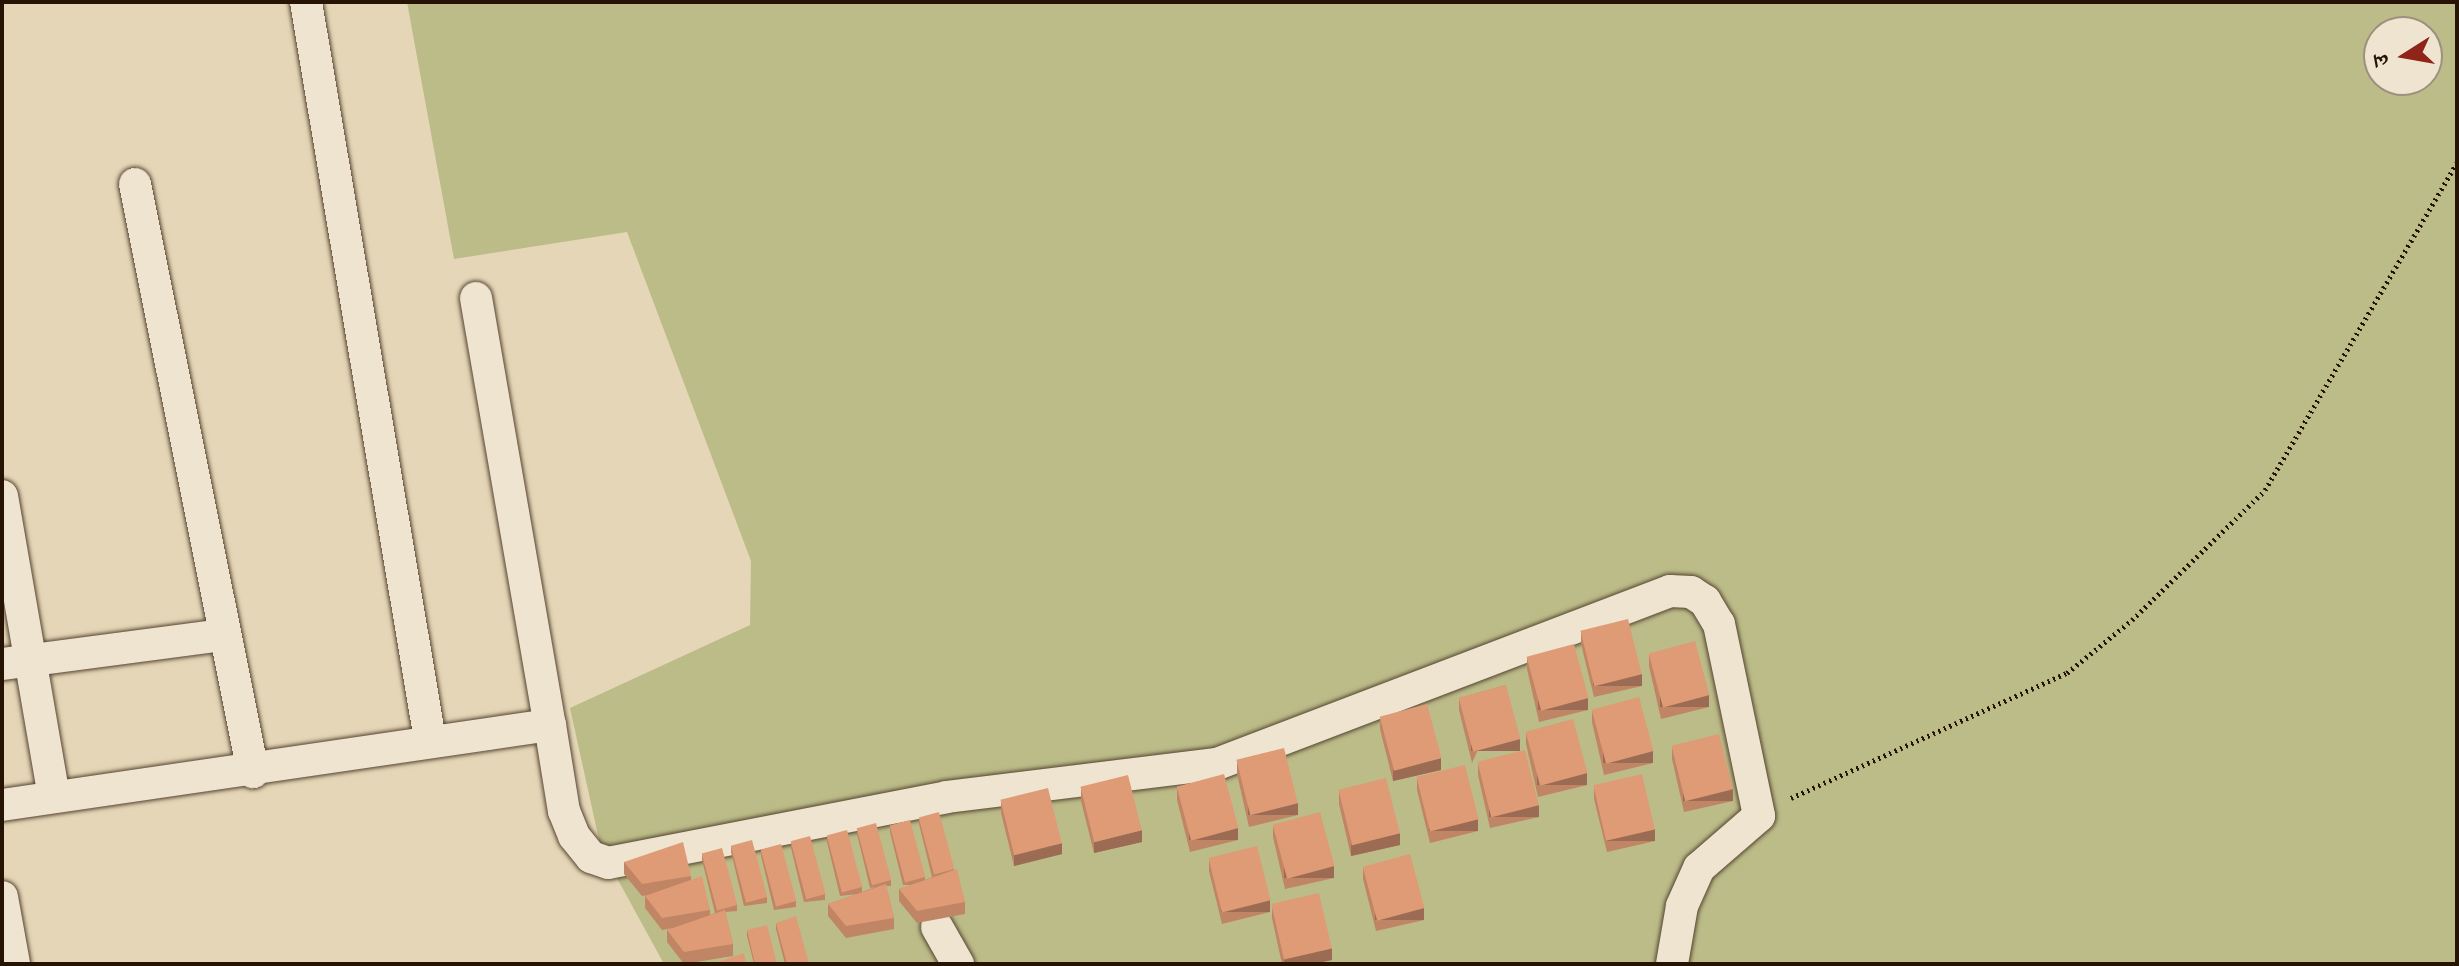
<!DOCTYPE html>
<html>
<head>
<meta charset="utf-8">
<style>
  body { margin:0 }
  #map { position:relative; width:2459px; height:966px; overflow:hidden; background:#e5d6b7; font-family:Alegreya,"Noto Serif Devanagari",serif }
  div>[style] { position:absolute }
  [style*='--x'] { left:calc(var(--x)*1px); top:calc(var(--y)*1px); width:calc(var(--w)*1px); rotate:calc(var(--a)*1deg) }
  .green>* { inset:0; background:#bcbc89 }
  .path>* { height:5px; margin-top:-2.5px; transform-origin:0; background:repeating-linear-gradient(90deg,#261304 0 2px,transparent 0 6px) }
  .roads { filter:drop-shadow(0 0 2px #564431) drop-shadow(0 0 2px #564431) }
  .minor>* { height:32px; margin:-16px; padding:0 16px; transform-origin:16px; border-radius:16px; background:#eee4d0 }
  .wall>* { inset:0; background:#bf8565 }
  .shaded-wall>* { inset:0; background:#9b6c53; transform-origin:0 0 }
  .building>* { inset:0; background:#de9b76; transform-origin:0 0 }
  span { translate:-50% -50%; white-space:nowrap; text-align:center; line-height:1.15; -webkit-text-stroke:7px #eee4d0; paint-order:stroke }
  .frame { position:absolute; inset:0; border:4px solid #261304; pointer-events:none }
  .north { position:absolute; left:2363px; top:16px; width:80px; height:80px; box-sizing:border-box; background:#eee4d0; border:2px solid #9e907e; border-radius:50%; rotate:259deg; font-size:22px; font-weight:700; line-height:32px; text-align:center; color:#261304 }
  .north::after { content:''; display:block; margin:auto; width:28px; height:36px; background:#8f2418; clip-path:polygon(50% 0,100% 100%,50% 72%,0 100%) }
</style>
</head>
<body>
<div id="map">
  <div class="green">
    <div style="clip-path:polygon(evenodd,407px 2px,2457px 2px,2457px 964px,664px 964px,601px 849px,570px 708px,750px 625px,751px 561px,627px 232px,454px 259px,407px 2px,2379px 32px,2427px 32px,2427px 80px,2379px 80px,2379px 32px)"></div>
  </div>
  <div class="path">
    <div style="--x:1791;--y:798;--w:303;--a:-24.4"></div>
    <div style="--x:2067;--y:673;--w:84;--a:-39.2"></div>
    <div style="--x:2132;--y:620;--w:186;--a:-44.3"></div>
    <div style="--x:2265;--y:490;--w:379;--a:-59.6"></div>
  </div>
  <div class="roads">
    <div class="minor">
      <div style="--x:306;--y:2;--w:748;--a:80.46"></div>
      <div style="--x:135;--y:184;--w:600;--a:78.65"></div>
      <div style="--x:476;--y:298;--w:433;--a:80.2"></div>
      <div style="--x:2;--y:496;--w:305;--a:80.2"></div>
      <div style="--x:2;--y:664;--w:223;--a:-7.5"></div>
      <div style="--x:2;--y:805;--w:554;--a:-8.31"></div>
      <div style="--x:550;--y:725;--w:87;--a:80.8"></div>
      <div style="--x:564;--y:811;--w:27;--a:68"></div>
      <div style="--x:574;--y:836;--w:27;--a:51"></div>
      <div style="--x:591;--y:857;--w:18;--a:19"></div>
      <div style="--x:608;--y:863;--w:345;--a:-11"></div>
      <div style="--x:947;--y:797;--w:272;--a:-7"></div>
      <div style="--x:1217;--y:764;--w:485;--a:-20.9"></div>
      <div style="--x:1670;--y:591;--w:21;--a:3"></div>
      <div style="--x:1691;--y:592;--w:17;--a:33"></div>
      <div style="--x:1705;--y:601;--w:27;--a:59"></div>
      <div style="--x:1719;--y:624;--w:196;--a:78.2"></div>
      <div style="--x:1759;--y:816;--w:79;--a:139.1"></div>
      <div style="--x:1699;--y:868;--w:42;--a:114.1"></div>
      <div style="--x:1682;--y:906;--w:59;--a:99.8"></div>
      <div style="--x:2;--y:897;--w:68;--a:79.8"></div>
      <div style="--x:937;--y:927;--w:43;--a:60.4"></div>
    </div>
  </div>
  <div class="wall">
    <div style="clip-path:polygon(1581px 633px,1642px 686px,1594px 697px,1581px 644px)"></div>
    <div style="clip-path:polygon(1649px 654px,1709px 707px,1661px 719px,1649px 666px)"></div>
    <div style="clip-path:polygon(1527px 657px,1588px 710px,1539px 722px,1527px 669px)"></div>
    <div style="clip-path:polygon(1506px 685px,1472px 763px,1459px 710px,1459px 698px)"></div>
    <div style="clip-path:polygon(1592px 710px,1653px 763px,1604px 775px,1592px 722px)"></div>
    <div style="clip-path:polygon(1380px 717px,1441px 770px,1393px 781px,1380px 729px)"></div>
    <div style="clip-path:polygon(1526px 732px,1587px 785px,1538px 797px,1526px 744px)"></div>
    <div style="clip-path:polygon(1672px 747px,1733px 801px,1684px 812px,1672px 759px)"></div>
    <div style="clip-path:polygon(1237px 762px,1298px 815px,1249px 827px,1237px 774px)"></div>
    <div style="clip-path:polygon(1478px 763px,1539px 817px,1490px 828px,1478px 775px)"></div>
    <div style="clip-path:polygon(1417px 778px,1478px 831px,1430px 843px,1417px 790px)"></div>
    <div style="clip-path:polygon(1177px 788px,1238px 840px,1190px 852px,1177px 800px)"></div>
    <div style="clip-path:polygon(1594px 788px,1655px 841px,1607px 852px,1594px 799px)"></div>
    <div style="clip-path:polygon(1081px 789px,1142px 842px,1094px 853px,1081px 801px)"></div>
    <div style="clip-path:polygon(1339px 792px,1400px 845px,1351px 856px,1339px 804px)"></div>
    <div style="clip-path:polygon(1001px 801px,1062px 854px,1014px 866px,1001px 813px)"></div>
    <div style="clip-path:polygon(919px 818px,954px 870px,965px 902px,965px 914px,917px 923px,899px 901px,899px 889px,912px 885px,903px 885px,890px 832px,890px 826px,925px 877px,925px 880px,932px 877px,919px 824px)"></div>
    <div style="clip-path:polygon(1273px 825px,1334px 878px,1285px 889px,1273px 837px)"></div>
    <div style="clip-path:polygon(857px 828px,891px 880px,891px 886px,886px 886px,894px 918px,894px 929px,846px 938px,828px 916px,828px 904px,857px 894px,840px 896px,827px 842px,827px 836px,862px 887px,862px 892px,875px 887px,870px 888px,857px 834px)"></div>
    <div style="clip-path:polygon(791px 842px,825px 894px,825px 900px,804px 902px,791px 848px)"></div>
    <div style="clip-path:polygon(731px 846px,767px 897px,767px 903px,744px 906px,731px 852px)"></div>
    <div style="clip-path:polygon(761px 850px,796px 901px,796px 907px,774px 910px,761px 856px)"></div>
    <div style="clip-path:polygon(702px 854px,737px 905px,737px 911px,725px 912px,733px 944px,733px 956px,684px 964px,667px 942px,667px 930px,673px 928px,662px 930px,645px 908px,645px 896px,648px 895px,642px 896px,624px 874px,624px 862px,691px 876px,691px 880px,710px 910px,710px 915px,715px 913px,702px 860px)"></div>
    <div style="clip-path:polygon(1209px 859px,1270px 912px,1222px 924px,1209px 871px)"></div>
    <div style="clip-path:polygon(1363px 867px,1424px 920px,1376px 931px,1363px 879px)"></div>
    <div style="clip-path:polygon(1272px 906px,1332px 960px,1313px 964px,1282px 964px,1272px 918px)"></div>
    <div style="clip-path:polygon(776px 923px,809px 964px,785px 964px,776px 929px)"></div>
    <div style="clip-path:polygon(747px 930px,777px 964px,754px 964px,747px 936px)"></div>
  </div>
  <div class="shaded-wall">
    <div style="left:1642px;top:674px;width:12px;height:49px;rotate:90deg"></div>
    <div style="left:1709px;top:695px;width:12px;height:49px;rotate:90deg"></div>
    <div style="left:1588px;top:698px;width:12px;height:50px;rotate:90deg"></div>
    <div style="left:1520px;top:739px;width:12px;height:49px;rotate:90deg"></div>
    <div style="left:1653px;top:751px;width:12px;height:50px;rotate:90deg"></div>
    <div style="clip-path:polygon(1441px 758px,1441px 770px,1393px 781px,1393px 770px)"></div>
    <div style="left:1587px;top:773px;width:12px;height:50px;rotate:90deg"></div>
    <div style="left:1733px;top:789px;width:12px;height:50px;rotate:90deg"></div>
    <div style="left:1298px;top:803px;width:12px;height:50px;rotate:90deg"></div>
    <div style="left:1539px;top:805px;width:12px;height:50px;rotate:90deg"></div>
    <div style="left:1478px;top:819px;width:12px;height:49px;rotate:90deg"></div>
    <div style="left:1238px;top:828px;width:12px;height:49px;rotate:90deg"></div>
    <div style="left:1655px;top:829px;width:12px;height:49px;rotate:90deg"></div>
    <div style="clip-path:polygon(1142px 830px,1142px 842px,1094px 853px,1094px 842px)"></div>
    <div style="clip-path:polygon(1400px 833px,1400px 845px,1351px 856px,1351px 845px)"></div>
    <div style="clip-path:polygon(1062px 843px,1062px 854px,1014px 866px,1014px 854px)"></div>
    <div style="left:1334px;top:866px;width:12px;height:50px;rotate:90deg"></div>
    <div style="left:1270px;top:900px;width:12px;height:49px;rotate:90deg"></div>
    <div style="left:1424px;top:908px;width:12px;height:49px;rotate:90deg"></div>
    <div style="clip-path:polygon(1332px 948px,1332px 960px,1313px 964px,1284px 964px,1284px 959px)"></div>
  </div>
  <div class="building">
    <div style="left:1628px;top:619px;width:57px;height:49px;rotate:76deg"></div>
    <div style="left:1695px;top:641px;width:56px;height:48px;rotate:75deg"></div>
    <div style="left:1574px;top:644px;width:56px;height:49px;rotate:75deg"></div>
    <div style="left:1506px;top:685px;width:56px;height:49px;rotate:75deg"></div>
    <div style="left:1639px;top:697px;width:56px;height:49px;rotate:75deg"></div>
    <div style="left:1427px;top:704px;width:56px;height:49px;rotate:75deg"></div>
    <div style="left:1573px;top:719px;width:56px;height:49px;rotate:75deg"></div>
    <div style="left:1719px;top:734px;width:57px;height:49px;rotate:76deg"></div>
    <div style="left:1284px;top:748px;width:57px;height:49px;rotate:76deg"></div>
    <div style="left:1525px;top:750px;width:57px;height:49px;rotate:76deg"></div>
    <div style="left:1465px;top:765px;width:56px;height:50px;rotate:76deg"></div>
    <div style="left:1224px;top:774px;width:56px;height:49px;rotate:75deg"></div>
    <div style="left:1642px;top:774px;width:57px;height:50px;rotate:77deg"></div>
    <div style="left:1128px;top:775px;width:57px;height:49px;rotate:76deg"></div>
    <div style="left:1386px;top:778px;width:57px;height:49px;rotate:76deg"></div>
    <div style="left:1048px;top:788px;width:57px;height:49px;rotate:76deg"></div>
    <div style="left:939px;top:812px;width:59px;height:21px;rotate:75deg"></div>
    <div style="left:1320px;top:812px;width:56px;height:49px;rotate:75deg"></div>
    <div style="left:910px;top:820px;width:59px;height:21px;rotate:75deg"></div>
    <div style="left:876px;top:823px;width:59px;height:20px;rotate:75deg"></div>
    <div style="left:847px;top:830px;width:59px;height:21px;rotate:75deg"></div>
    <div style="left:810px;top:836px;width:60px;height:20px;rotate:75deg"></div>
    <div style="left:752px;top:840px;width:59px;height:22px;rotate:75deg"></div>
    <div style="clip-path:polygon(683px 842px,691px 876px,642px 884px,624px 862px)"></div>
    <div style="left:781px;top:844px;width:59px;height:21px;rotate:75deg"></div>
    <div style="left:1257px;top:846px;width:56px;height:50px;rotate:76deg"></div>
    <div style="left:722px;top:848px;width:59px;height:21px;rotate:75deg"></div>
    <div style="left:1410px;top:854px;width:56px;height:49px;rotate:75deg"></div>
    <div style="clip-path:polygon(957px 869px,965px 902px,917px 911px,899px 889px)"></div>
    <div style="clip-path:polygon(702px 876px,710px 910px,662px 918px,645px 896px)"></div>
    <div style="clip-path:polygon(886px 884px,894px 918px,846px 926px,828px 904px)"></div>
    <div style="left:1319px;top:893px;width:57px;height:49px;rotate:77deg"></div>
    <div style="clip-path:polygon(725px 910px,733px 944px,684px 952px,667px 930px)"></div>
    <div style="clip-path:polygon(796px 916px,809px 964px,787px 964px,776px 923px)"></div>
    <div style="clip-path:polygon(767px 925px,777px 964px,755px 964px,747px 930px)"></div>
    <div style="clip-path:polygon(744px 953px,746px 964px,712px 964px)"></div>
  </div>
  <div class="frame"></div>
  <div class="north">उ</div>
</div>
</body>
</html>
